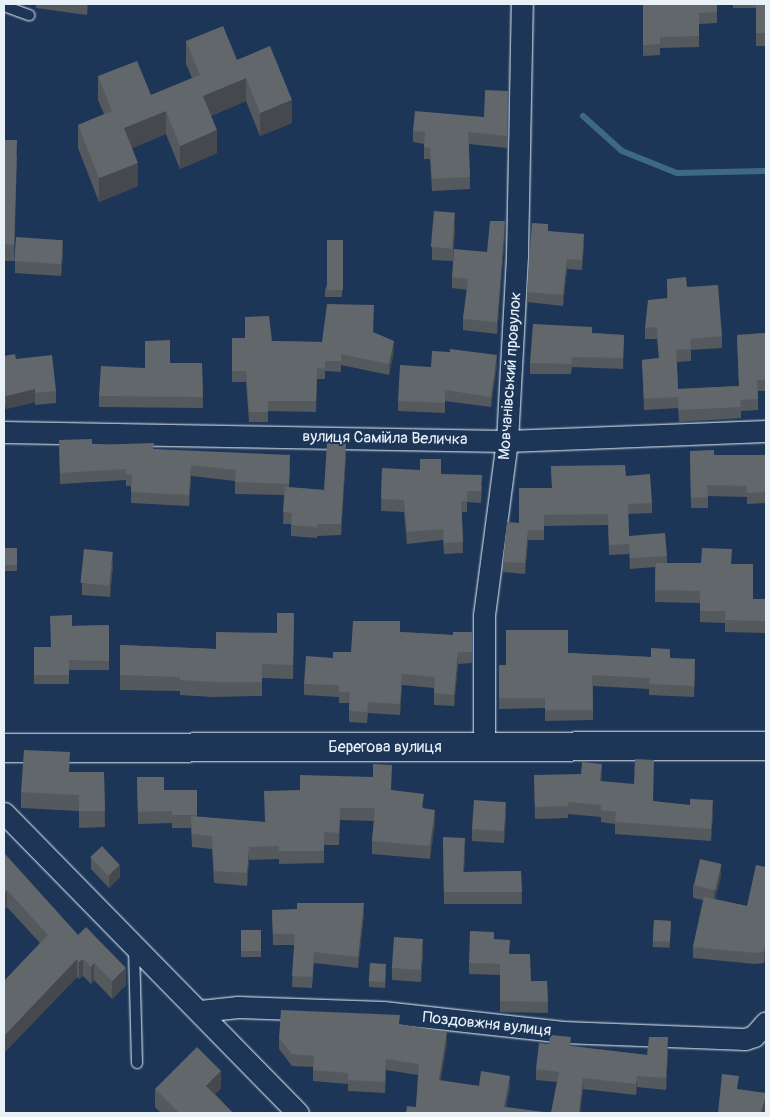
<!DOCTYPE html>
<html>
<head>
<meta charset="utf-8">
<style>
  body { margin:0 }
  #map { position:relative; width:770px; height:1117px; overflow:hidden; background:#1d3557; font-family:Pangolin,sans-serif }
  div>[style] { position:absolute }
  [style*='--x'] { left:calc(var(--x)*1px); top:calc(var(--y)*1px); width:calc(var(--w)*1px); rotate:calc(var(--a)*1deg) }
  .stream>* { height:6px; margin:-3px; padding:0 3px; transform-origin:3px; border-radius:3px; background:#3e6984 }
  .roads { filter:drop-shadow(0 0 1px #e8f1f8) drop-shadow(0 0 1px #e8f1f8) }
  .lane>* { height:10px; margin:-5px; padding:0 5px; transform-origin:5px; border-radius:5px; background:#1d3557 }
  .street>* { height:21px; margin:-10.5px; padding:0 10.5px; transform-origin:10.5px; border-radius:10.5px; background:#1d3557 }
  .secondary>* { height:28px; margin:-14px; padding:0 14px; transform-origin:14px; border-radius:14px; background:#1d3557 }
  .wall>* { inset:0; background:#54595d; transform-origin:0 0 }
  .shaded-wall>* { inset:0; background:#45484c }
  .building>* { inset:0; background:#62676c; transform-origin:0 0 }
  span { translate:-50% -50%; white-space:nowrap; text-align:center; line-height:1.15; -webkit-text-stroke:4px #1d3557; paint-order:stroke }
  .street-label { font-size:16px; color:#e8f1f8 }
  .frame { position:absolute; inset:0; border:5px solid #e8f1f8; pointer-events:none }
</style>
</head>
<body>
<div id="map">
  <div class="stream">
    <div style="--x:583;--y:116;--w:52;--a:41.9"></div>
    <div style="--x:622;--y:151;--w:59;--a:21.8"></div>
    <div style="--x:677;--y:173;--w:89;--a:-1.3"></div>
  </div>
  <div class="roads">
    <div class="lane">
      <div style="--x:4;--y:6;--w:27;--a:20"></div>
      <div style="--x:134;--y:948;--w:115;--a:88.5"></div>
    </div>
    <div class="street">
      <div style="--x:4;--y:432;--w:503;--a:1.03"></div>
      <div style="--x:507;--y:441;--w:259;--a:-2.2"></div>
      <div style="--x:484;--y:747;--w:132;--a:-90"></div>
      <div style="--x:484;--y:615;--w:176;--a:-82.5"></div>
      <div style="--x:507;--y:441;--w:186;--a:-86.9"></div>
      <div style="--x:517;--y:255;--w:251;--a:-88.9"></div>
      <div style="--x:4;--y:813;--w:420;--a:45.6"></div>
      <div style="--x:200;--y:1011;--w:38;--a:-6"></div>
      <div style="--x:238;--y:1007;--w:145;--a:2"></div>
      <div style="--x:383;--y:1012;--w:181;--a:6.3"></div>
      <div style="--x:563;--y:1032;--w:182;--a:2.2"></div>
      <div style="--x:745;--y:1039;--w:9;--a:-18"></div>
      <div style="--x:754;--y:1036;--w:18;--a:-49"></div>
    </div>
    <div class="secondary">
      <div style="--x:4;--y:748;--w:762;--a:-0.15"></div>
    </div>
  </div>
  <div class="wall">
    <div style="clip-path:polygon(36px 4px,88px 4px,87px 15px,36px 8px)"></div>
    <div style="clip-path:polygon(643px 4px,717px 4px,717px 23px,699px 24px,699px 47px,660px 48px,660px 55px,643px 56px)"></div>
    <div style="clip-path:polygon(733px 4px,766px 4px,766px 46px,756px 46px,756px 8px,733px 8px)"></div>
    <div style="clip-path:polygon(186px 41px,237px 60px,292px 123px,260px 136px,246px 101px,211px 116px,217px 153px,180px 169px,166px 134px,132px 148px,138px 186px,99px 202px,78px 148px,78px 125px,104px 114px,98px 100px,98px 76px,151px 95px,192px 78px,186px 64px)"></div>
    <div style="clip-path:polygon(508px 91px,507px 148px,469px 144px,470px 189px,432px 191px,430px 159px,424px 159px,424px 144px,413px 142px,413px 131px,484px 117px)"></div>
    <div style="clip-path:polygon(4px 140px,17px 156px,14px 261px,4px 261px)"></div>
    <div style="clip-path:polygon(455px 225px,453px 261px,432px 260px,432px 247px)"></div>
    <div style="clip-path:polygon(548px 231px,584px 244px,582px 270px,567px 269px,563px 306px,527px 302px,527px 292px)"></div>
    <div style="clip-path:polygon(505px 232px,497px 334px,463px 330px,463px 319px,467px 290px,452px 288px,452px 277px,487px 252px)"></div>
    <div style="clip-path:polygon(343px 240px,342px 297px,325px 297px,325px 290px)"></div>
    <div style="clip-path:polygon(63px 252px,61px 276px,15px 273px,15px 261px)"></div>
    <div style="clip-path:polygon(667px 279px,687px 287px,722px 336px,722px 348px,691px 350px,691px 361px,677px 362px,678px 389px,739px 386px,737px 335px,766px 333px,766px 391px,758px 391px,758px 410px,741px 411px,741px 418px,679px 422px,678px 408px,644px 410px,642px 360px,659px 358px,657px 339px,645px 339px,645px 328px,667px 298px)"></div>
    <div style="clip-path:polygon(373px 333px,394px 351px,389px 375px,341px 365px,341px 372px,325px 371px,325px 379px,317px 379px,316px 412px,268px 411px,268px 422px,249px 422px,246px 382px,232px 382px,232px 338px,272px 341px,322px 342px)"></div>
    <div style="clip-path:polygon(592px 333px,624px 335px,623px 369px,572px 367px,571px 374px,530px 374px,530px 363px)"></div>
    <div style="clip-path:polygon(4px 356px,16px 359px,56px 391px,56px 403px,35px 405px,35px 402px,6px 409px,4px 400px)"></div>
    <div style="clip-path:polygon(202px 363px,203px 408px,99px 407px,99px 396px,145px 368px)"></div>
    <div style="clip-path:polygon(497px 365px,491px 407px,445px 401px,445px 413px,398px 411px,398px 401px,431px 367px)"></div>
    <div style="clip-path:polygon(59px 440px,92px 445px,154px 449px,290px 466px,289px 487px,324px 490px,346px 455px,341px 535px,317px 536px,317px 538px,291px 536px,291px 524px,283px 524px,284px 495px,235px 494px,235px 481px,191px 476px,189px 506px,131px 503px,131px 486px,126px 486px,126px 480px,60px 484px)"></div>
    <div style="clip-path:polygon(690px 451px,714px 455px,766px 455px,766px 503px,747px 504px,747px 497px,708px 496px,708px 508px,691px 508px)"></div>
    <div style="clip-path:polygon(551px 466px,626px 476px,652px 503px,652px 513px,628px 514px,629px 536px,667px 556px,667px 563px,732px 564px,753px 599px,766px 599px,766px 633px,725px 632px,725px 623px,700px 622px,700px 603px,655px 602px,655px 567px,630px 569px,629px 551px,629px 554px,609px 555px,608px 525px,544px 526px,544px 540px,528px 540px,525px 574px,503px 572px,503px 562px,519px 523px,552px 488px)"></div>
    <div style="clip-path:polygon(382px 468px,441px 474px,482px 486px,481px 503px,467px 502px,467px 512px,462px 512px,463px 553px,444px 554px,443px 540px,407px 544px,404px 512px,381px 511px)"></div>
    <div style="left:4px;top:548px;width:13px;height:23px"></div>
    <div style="clip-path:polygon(113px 564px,110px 597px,82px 595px,82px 583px)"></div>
    <div style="clip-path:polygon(294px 613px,293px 679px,262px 678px,262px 696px,213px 697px,180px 695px,180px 691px,120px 690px,120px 645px,216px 649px,277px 633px)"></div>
    <div style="clip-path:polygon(109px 625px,109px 670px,69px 670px,69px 684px,34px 684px,34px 647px,51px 647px,72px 626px)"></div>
    <div style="clip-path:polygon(400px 632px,453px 635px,472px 632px,472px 663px,458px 664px,454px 706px,434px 705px,434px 688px,402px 685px,400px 715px,368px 713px,367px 723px,349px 722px,349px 703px,339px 703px,339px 697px,304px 695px,304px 684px,333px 658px,351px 652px)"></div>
    <div style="clip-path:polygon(568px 653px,670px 658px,695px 670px,694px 697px,649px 695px,649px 689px,593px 686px,593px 720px,545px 721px,545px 708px,499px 709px,499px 665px,506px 665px)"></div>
    <div style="clip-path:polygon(70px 772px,104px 772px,105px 827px,79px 828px,79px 811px,21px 808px,21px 792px)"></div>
    <div style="clip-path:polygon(534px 775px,602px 776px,601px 781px,653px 801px,713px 812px,711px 841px,615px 834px,615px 824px,601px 822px,601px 817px,568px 814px,568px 818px,535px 819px)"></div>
    <div style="clip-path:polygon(137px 777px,164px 790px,197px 790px,197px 817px,265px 822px,391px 790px,424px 808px,435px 822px,430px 859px,372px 854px,372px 841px,374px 821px,340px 820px,339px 845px,324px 845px,324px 863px,279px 864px,279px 859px,249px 860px,247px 886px,214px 883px,212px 849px,192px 847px,191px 828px,172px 828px,172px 823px,138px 824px)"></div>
    <div style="clip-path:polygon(506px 814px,504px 843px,472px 841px,472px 829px)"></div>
    <div style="clip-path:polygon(443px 837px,465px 850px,464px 872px,521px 871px,522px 904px,444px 904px)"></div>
    <div style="clip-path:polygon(4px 853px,78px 935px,126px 985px,112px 999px,94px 980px,91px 984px,83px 976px,79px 979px,77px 977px,4px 1053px,4px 981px,40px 943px,7px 907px,4px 911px)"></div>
    <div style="clip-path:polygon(91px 857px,120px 877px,109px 888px,91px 869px)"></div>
    <div style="clip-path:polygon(766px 867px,766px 951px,764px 963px,755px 964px,693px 958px,693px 947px,703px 900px,693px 898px,693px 885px,721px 876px,715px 899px,747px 906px)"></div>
    <div style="clip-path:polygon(272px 910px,364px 914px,358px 968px,314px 963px,312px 988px,292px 987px,294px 945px,273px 945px)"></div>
    <div style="left:654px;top:920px;width:17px;height:27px;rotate:3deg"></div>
    <div style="left:241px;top:930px;width:20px;height:27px"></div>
    <div style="clip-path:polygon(494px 939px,510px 954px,531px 981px,547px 981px,548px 1013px,500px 1012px,500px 975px,469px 974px,469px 963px)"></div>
    <div style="clip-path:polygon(423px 951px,421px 982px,392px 980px,392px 968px)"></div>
    <div style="clip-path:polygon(386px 971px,385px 988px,369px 987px,369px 981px)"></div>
    <div style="clip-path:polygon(400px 1024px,447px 1043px,440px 1081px,479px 1086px,510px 1087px,506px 1107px,551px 1113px,557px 1082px,536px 1080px,536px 1069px,571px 1046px,647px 1055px,668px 1049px,666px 1090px,637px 1087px,636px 1095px,583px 1089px,580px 1113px,406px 1113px,416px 1107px,418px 1075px,386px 1070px,385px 1093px,348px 1091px,348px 1084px,313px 1081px,313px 1067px,292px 1066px,279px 1049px,279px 1038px)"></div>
    <div style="clip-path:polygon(221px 1088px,215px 1094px,233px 1113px,161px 1113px,155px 1107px,155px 1089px)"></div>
  </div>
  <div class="shaded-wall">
    <div style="clip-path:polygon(87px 4px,88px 4px,87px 15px)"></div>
    <div style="clip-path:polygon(246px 78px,246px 101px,203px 119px,203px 96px)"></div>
    <div style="clip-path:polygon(292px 100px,292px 123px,260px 136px,260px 113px)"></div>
    <div style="clip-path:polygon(166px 111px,166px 134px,124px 152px,124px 128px)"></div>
    <div style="clip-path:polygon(217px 130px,217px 153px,180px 169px,180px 146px)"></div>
    <div style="clip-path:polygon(138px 163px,138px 186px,99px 202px,99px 178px)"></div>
    <div style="clip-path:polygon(455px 213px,455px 225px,453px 261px,453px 249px)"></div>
    <div style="clip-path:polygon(505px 221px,505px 232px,497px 334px,497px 322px)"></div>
    <div style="clip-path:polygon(584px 234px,584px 244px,582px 270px,582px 260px)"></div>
    <div style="clip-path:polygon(63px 240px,63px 252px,61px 276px,61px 264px)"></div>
    <div style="clip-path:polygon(567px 259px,567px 269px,563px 306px,563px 295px)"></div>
    <div style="clip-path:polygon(394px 341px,394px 351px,389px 375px,389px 364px)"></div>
    <div style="clip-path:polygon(497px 355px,497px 365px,491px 407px,491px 397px)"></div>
    <div style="clip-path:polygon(35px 389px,35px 402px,6px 409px,6px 396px)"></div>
    <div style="clip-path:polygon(346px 444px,346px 455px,341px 535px,341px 524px)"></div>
    <div style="clip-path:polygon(191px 465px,191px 476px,189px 506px,189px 495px)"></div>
    <div style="clip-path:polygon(528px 530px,528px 540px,525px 574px,525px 563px)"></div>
    <div style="clip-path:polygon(113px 552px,113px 564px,110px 597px,110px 585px)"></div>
    <div style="clip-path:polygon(458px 652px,458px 664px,454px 706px,454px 695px)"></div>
    <div style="clip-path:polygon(402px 674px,402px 685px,400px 715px,400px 704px)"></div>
    <div style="clip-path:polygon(602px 764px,602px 776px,600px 793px,600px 781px)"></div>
    <div style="clip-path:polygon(713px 800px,713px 812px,711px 841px,711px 829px)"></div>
    <div style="clip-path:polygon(506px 802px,506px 814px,504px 843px,504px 830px)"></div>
    <div style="clip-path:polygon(435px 810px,435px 822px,430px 859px,430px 846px)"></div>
    <div style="clip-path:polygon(465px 838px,465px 850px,463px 884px,463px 872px)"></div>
    <div style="clip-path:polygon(249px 847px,249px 860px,247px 886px,247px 873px)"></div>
    <div style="clip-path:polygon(721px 864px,721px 876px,714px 903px,714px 891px)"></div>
    <div style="clip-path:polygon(120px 865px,120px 877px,109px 888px,109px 875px)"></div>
    <div style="clip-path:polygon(7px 890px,7px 907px,4px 911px,4px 894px)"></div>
    <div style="clip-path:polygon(364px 903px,364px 914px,358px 968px,358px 957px)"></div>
    <div style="clip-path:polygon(423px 939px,423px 951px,421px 982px,421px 970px)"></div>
    <div style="clip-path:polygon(766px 940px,766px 951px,764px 963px,764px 952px)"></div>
    <div style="clip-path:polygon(77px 959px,77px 977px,4px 1053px,4px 1036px)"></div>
    <div style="clip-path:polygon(83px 959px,83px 976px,79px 979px,79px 962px)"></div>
    <div style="clip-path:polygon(94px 963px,94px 980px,91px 984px,91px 967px)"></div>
    <div style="clip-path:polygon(126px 968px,126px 985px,112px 999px,112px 981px)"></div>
    <div style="clip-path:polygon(447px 1032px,447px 1043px,439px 1091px,439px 1080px)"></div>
    <div style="clip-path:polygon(668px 1037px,668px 1049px,666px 1090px,666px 1078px)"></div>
    <div style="clip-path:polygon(386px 1059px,386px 1070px,385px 1093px,385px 1082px)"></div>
    <div style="clip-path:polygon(221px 1071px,221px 1088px,206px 1103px,206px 1086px)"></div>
    <div style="clip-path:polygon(510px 1076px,510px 1087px,505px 1113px,504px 1107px)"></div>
    <div style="clip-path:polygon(637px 1076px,637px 1087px,636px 1095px,636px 1084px)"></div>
    <div style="clip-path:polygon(583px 1078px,583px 1089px,580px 1113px,579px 1113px)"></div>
    <div style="clip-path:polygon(766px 1096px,766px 1108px,765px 1113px,761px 1113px)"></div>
  </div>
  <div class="building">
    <div style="clip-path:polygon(643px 4px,717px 4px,717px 12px,699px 13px,699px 36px,660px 37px,660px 44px,643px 45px)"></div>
    <div style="left:756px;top:4px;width:10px;height:29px"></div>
    <div style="clip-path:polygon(223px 26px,237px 60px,270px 46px,292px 100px,260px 113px,246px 78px,203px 96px,217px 130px,180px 146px,166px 111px,124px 128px,138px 163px,99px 178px,78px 125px,112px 111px,98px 76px,137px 61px,151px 95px,200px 75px,186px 41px)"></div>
    <div style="clip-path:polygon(485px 90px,508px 91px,507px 136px,468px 132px,470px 177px,432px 179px,430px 148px,424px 147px,425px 132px,413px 131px,415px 111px,484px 117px)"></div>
    <div style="clip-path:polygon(4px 140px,17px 140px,14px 245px,4px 244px)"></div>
    <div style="left:434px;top:211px;width:21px;height:36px;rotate:5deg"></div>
    <div style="clip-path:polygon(490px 221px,505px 221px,497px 322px,463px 319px,468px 279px,452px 277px,454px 249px,487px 252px)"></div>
    <div style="clip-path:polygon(532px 223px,548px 224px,548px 231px,584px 234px,582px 260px,567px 259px,563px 295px,527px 292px)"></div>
    <div style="left:16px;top:237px;width:47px;height:24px;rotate:4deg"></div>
    <div style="left:327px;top:240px;width:16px;height:50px"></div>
    <div style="clip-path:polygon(686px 277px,687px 287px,718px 285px,722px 336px,690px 339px,691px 349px,676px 350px,678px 389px,739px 386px,737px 335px,766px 333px,766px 380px,757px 380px,758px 399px,740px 400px,741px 407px,679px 410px,678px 397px,644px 399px,642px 360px,659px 358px,657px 327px,645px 328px,648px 300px,668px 298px,667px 279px)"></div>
    <div style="clip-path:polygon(327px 304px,374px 305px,373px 332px,394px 341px,389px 364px,341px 354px,341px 361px,325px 361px,325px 369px,317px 368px,316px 401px,268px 401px,268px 412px,249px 412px,246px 371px,232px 371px,232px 338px,245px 338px,245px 317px,269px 316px,272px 341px,322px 342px)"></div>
    <div style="clip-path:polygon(533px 324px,592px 327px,592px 333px,624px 335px,623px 358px,572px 357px,571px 364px,530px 363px)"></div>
    <div style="clip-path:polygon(170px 340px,170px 363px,202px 363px,203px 397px,99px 396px,101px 366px,145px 368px,145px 341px)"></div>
    <div style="clip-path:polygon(450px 349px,497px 355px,491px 397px,445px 390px,445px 403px,398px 401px,400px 365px,431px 367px,432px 351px,450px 352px)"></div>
    <div style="clip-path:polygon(15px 354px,16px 359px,52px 355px,56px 391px,35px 393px,35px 389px,6px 396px,4px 388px,4px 356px)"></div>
    <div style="clip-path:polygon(92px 439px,92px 445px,154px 443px,153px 449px,290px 455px,289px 484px,235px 482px,236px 470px,191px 465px,189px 495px,131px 492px,132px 475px,126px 474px,126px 469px,60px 473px,59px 440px)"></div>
    <div style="clip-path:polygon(327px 443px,346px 444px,341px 524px,317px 524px,317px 527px,291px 525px,292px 513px,283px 512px,285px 487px,324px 490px)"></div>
    <div style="clip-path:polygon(714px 450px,714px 455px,766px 455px,766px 492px,747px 493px,747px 486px,707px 485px,708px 497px,691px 498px,690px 451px)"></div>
    <div style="clip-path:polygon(420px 459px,441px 459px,441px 474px,482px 475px,481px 491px,467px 491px,467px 501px,461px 501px,463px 542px,444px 543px,443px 529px,407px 532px,404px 500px,381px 499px,382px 468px,420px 470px)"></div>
    <div style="clip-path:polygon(625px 465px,626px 476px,650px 474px,652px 503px,628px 504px,629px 536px,665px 533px,667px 556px,630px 558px,629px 540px,629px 544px,609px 545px,608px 514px,544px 515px,544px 530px,528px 530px,525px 563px,503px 562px,507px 522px,519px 523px,519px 488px,552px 488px,551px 466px)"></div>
    <div style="left:4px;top:548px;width:13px;height:17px"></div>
    <div style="clip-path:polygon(702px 548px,732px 549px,731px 564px,753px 564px,753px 599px,766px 599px,766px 621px,725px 620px,726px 611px,700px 611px,700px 591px,655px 590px,656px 563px,701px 563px)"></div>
    <div style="left:84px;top:549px;width:29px;height:34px;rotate:6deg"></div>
    <div style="clip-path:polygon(277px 613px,294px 613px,293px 665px,262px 664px,262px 682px,213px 682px,180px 680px,180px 677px,120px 675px,120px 645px,216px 649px,216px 632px,277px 633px)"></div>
    <div style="clip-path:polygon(72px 615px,72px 626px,109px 625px,109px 661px,69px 660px,69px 675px,34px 675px,34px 647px,51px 647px,50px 616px)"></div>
    <div style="clip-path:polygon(353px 621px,400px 621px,400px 632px,453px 635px,453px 632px,472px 632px,472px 652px,458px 652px,454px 695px,434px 693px,435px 677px,402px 674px,400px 704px,368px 702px,367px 712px,349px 711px,350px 692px,339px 692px,339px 685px,304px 684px,306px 656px,333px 658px,333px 652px,351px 652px)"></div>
    <div style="clip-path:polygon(506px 630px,568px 630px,568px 653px,651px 657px,651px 648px,670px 649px,670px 658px,695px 659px,694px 686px,649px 684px,650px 678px,592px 675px,593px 710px,545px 710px,545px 698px,499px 698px,499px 665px,506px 665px)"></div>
    <div style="clip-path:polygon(24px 750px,70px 752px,69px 772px,104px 772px,105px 811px,79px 811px,79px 795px,21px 792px)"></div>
    <div style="clip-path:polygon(635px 759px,654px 760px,653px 801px,690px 805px,690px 799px,713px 800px,711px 829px,615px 822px,616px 812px,601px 810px,601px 805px,568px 802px,568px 806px,535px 807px,534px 775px,581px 774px,582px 762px,602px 764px,600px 781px,634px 784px)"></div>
    <div style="clip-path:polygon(373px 764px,392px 765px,391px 790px,424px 794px,422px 808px,435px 810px,430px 846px,372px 841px,375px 808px,340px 808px,339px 833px,324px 832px,324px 851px,279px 851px,279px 846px,249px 847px,247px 873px,214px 871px,212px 836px,192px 834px,191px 816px,265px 822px,264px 791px,300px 790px,300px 775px,373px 777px)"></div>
    <div style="clip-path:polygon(137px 777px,164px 777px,164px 790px,197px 790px,197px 815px,172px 815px,172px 811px,138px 812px)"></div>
    <div style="left:474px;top:800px;width:32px;height:29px;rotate:4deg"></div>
    <div style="clip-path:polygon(443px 837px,465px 838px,463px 872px,521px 871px,522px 892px,444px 892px)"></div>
    <div style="left:102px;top:846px;width:26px;height:16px;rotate:47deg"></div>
    <div style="clip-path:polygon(4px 853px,78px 935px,86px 927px,126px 968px,112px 981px,94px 963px,91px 967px,83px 959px,79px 962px,77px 959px,4px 1036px,4px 981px,48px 935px,7px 890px,4px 894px)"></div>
    <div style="left:700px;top:859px;width:22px;height:27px;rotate:13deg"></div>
    <div style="clip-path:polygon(756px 865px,766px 867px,766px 940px,764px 952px,755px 953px,693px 947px,704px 897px,747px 906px)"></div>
    <div style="clip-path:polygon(297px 903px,364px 903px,358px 957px,314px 952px,312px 977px,292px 976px,295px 934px,273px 934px,272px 910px,297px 909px)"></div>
    <div style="left:654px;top:920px;width:17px;height:21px;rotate:3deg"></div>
    <div style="left:241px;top:930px;width:20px;height:21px"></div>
    <div style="clip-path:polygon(470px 931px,494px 932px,494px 939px,510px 940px,509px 954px,530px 954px,531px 981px,547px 981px,548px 1002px,500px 1001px,500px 964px,469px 963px)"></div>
    <div style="left:394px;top:937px;width:29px;height:31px;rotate:4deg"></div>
    <div style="left:370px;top:963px;width:16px;height:18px;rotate:4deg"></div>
    <div style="clip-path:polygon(281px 1010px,400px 1015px,399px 1024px,447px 1032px,439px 1080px,479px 1086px,481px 1071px,510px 1076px,504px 1107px,551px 1113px,559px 1072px,536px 1069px,539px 1043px,549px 1044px,550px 1035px,571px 1037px,570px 1046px,647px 1055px,649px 1037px,668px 1037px,666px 1078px,637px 1076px,636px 1084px,583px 1078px,579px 1113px,406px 1113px,407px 1106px,416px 1107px,419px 1064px,386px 1059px,385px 1082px,348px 1080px,348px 1073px,313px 1070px,314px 1056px,292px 1054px,279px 1038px)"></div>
    <div style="clip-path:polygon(197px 1047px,221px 1071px,206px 1086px,233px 1113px,179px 1113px,155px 1089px)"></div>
    <div style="clip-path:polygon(722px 1074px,739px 1076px,737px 1089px,766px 1093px,766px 1096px,761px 1113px,718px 1113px)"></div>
  </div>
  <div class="street-label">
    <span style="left:510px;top:376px;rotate:-86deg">Мовчанівський провулок</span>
    <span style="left:385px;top:438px;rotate:1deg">вулиця Самійла Величка</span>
    <span style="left:385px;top:747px">Берегова вулиця</span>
    <span style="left:487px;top:1024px;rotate:6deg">Поздовжня вулиця</span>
  </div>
  <div class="frame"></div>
</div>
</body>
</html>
